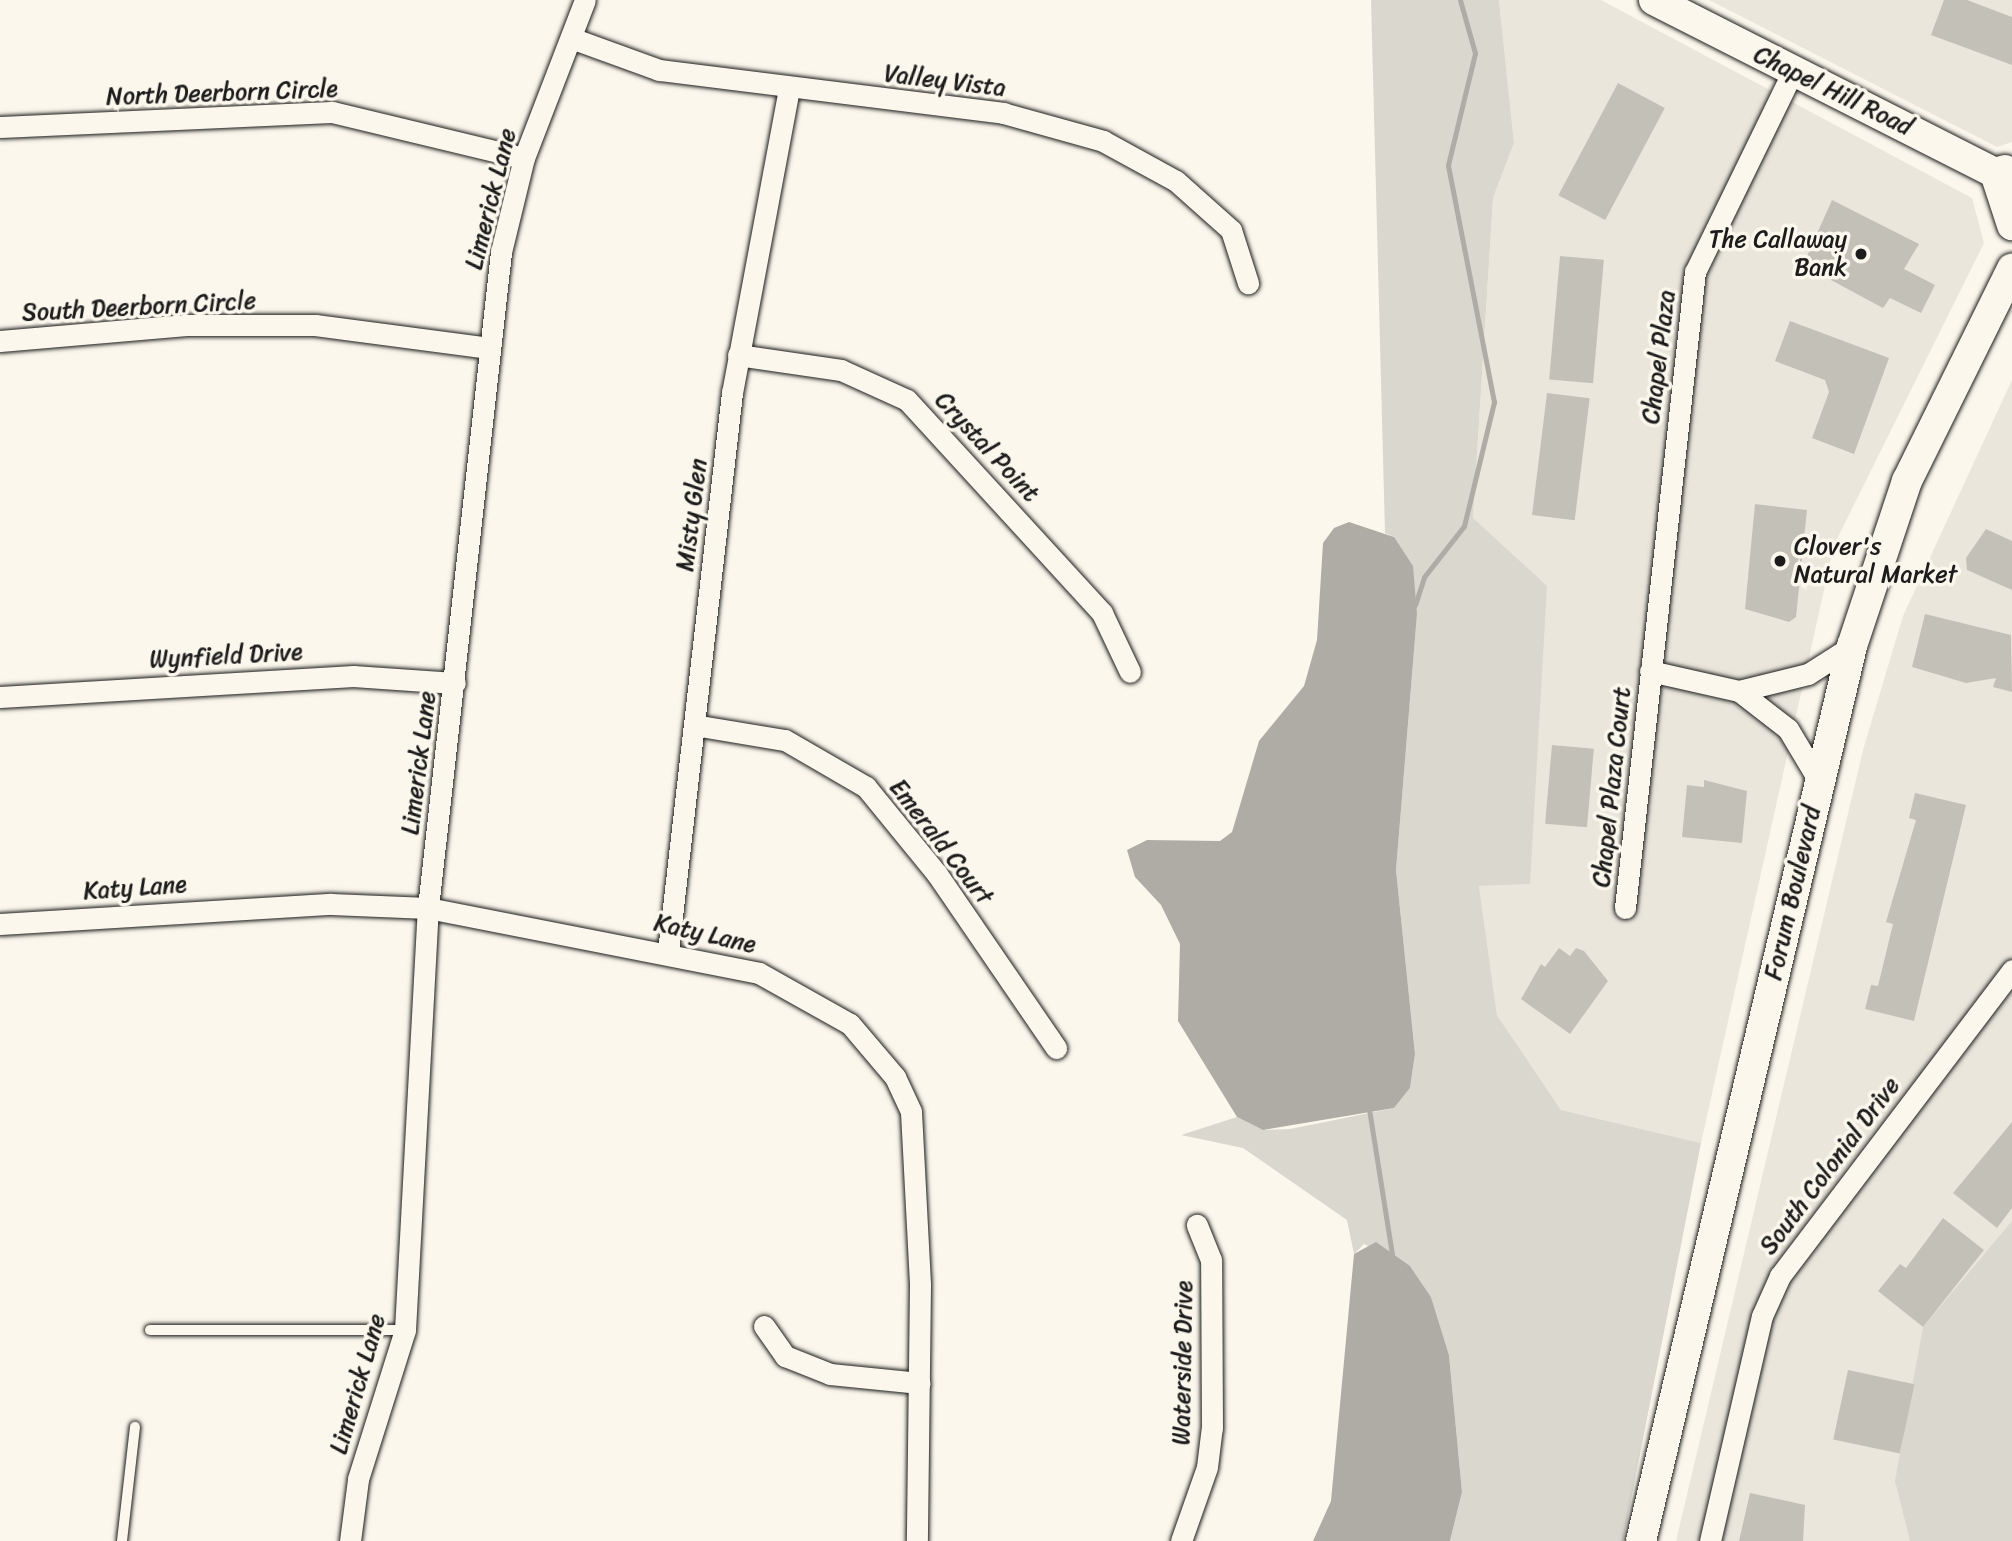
<!DOCTYPE html>
<html>
<head>
<meta charset="utf-8">
<style>
  body { margin:0 }
  #map { position:relative; width:2012px; height:1541px; overflow:hidden; background:#fbf7ec; font-family:Sriracha,sans-serif }
  div>[style] { position:absolute }
  [style*='--x'] { left:calc(var(--x)*1px); top:calc(var(--y)*1px); width:calc(var(--w)*1px); rotate:calc(var(--a)*1deg) }
  .built>* { inset:0; background:#eae6dc }
  .green>* { inset:0; background:#dad7ce }
  .water>* { inset:0; background:#afaca5 }
  .stream>* { height:5px; margin:-2.5px; padding:0 2.5px; transform-origin:2.5px; border-radius:2.5px; background:#afaca5 }
  .building>* { inset:0; background:#c3c0b8; transform-origin:0 0 }
  .roads { filter:drop-shadow(0 0 2px #1c1c1c) drop-shadow(0 0 2px #1c1c1c) }
  .lane>* { height:10px; margin:-5px; padding:0 5px; transform-origin:5px; border-radius:5px; background:#fbf7ec }
  .street>* { height:21px; margin:-10.5px; padding:0 10.5px; transform-origin:10.5px; border-radius:10.5px; background:#fbf7ec }
  .secondary>* { height:30px; margin:-15px; padding:0 15px; transform-origin:15px; border-radius:15px; background:#fbf7ec }
  .dots>* { width:19px; height:19px; translate:-50% -50%; box-sizing:border-box; border:4px solid #fbf7ec; border-radius:50% }
  span { translate:-50% -50%; white-space:nowrap; text-align:center; line-height:1.15; -webkit-text-stroke:7px #fbf7ec; paint-order:stroke }
  .street-label { font-size:24px; color:#1c1c1c }
  .poi-label { font-size:24px; color:#1c1c1c }
  .right { translate:-100% -50%; text-align:right }
  .left { translate:0 -50%; text-align:left }
</style>
</head>
<body>
<div id="map">
  <div class="built">
    <div style="clip-path:polygon(1499px 0,1601px 0,1972px 198px,1984px 243px,1834px 545px,1701px 1143px,1561px 1110px,1497px 1015px,1479px 886px,1529px 884px,1473px 518px,1493px 198px,1514px 143px)"></div>
    <div style="clip-path:polygon(1709px 0,2012px 0,2012px 142px,1997px 147px)"></div>
    <div style="clip-path:polygon(2012px 380px,2012px 1319px,1939px 1541px,1676px 1541px,1863px 750px,1903px 616px)"></div>
  </div>
  <div class="green">
    <div style="clip-path:polygon(1371px 0,1499px 0,1514px 143px,1493px 198px,1473px 518px,1547px 586px,1530px 884px,1479px 886px,1497px 1015px,1561px 1110px,1701px 1143px,1623px 1541px,1450px 1541px,1462px 1492px,1449px 1355px,1431px 1297px,1410px 1266px,1364px 1244px,1354px 1254px,1347px 1220px,1243px 1148px,1181px 1135px,1237px 1117px,1263px 1130px,1290px 1129px,1394px 1108px,1410px 1088px,1415px 1054px,1396px 870px,1417px 614px,1394px 537px,1385px 533px)"></div>
    <div style="clip-path:polygon(2012px 1221px,2012px 1541px,1910px 1541px,1895px 1481px,1923px 1327px)"></div>
  </div>
  <div class="water">
    <div style="clip-path:polygon(1349px 522px,1394px 537px,1413px 566px,1417px 614px,1396px 870px,1415px 1054px,1410px 1088px,1394px 1108px,1263px 1130px,1237px 1117px,1178px 1021px,1180px 944px,1161px 905px,1135px 877px,1127px 850px,1147px 840px,1220px 841px,1232px 832px,1259px 741px,1304px 686px,1317px 640px,1323px 543px,1334px 528px)"></div>
    <div style="clip-path:polygon(1376px 1242px,1410px 1266px,1431px 1297px,1449px 1355px,1462px 1492px,1450px 1541px,1313px 1541px,1331px 1501px,1354px 1254px)"></div>
  </div>
  <div class="stream">
    <div style="--x:1415;--y:605;--w:29;--a:-72"></div>
    <div style="--x:1424;--y:577;--w:65;--a:-51.9"></div>
    <div style="--x:1464;--y:526;--w:128;--a:-76.4"></div>
    <div style="--x:1494;--y:402;--w:241;--a:-101"></div>
    <div style="--x:1448;--y:165;--w:115;--a:-76.4"></div>
    <div style="--x:1475;--y:53;--w:55;--a:-105.8"></div>
    <div style="--x:1369;--y:1109;--w:148;--a:81"></div>
  </div>
  <div class="building">
    <div style="clip-path:polygon(1944px 0,1967px 0,2012px 17px,2012px 65px,1931px 35px)"></div>
    <div style="left:1618px;top:83px;width:53px;height:127px;rotate:28deg"></div>
    <div style="clip-path:polygon(1832px 200px,1919px 244px,1904px 269px,1935px 285px,1921px 313px,1890px 298px,1883px 308px,1803px 265px)"></div>
    <div style="left:1560px;top:256px;width:44px;height:124px;rotate:5deg"></div>
    <div style="clip-path:polygon(1790px 321px,1889px 358px,1854px 454px,1812px 438px,1829px 392px,1825px 380px,1775px 361px)"></div>
    <div style="left:1547px;top:393px;width:43px;height:123px;rotate:7deg"></div>
    <div style="clip-path:polygon(1755px 504px,1807px 510px,1796px 617px,1789px 622px,1745px 609px)"></div>
    <div style="clip-path:polygon(1986px 529px,2012px 541px,2012px 590px,1967px 570px,1966px 558px)"></div>
    <div style="clip-path:polygon(1925px 614px,2011px 635px,2012px 692px,1993px 687px,1996px 678px,1966px 683px,1912px 667px)"></div>
    <div style="left:1552px;top:745px;width:42px;height:79px;rotate:5deg"></div>
    <div style="clip-path:polygon(1704px 780px,1747px 791px,1742px 843px,1682px 837px,1687px 785px,1704px 787px)"></div>
    <div style="clip-path:polygon(1915px 793px,1966px 805px,1914px 1021px,1865px 1009px,1871px 985px,1878px 986px,1893px 924px,1886px 922px,1916px 820px,1909px 818px)"></div>
    <div style="clip-path:polygon(1559px 948px,1570px 956px,1576px 948px,1584px 951px,1608px 981px,1570px 1034px,1521px 999px,1541px 964px,1545px 967px)"></div>
    <div style="clip-path:polygon(2012px 1122px,2012px 1208px,1997px 1228px,1953px 1193px)"></div>
    <div style="clip-path:polygon(1943px 1218px,1984px 1250px,1923px 1327px,1878px 1291px,1900px 1264px,1906px 1268px)"></div>
    <div style="left:1848px;top:1370px;width:68px;height:71px;rotate:12deg"></div>
    <div style="clip-path:polygon(1750px 1493px,1805px 1505px,1803px 1541px,1739px 1541px)"></div>
  </div>
  <div class="roads">
    <div class="lane">
      <div style="--x:150;--y:1330;--w:255;--a:0"></div>
      <div style="--x:122;--y:1541;--w:115;--a:-83.5"></div>
    </div>
    <div class="street">
      <div style="--x:571;--y:38;--w:94;--a:20"></div>
      <div style="--x:659;--y:70;--w:347;--a:7.1"></div>
      <div style="--x:1003;--y:113;--w:104;--a:15.6"></div>
      <div style="--x:1103;--y:141;--w:83;--a:28.7"></div>
      <div style="--x:1176;--y:181;--w:74;--a:41.7"></div>
      <div style="--x:1231;--y:230;--w:56;--a:72.2"></div>
      <div style="--x:0;--y:127;--w:332;--a:-2.6"></div>
      <div style="--x:332;--y:112;--w:197;--a:13.5"></div>
      <div style="--x:0;--y:341;--w:187;--a:-4.9"></div>
      <div style="--x:186;--y:325;--w:129;--a:0"></div>
      <div style="--x:315;--y:325;--w:176;--a:7.5"></div>
      <div style="--x:738;--y:355;--w:104;--a:8.3"></div>
      <div style="--x:841;--y:370;--w:72;--a:24.4"></div>
      <div style="--x:907;--y:400;--w:289;--a:47.5"></div>
      <div style="--x:1102;--y:613;--w:65;--a:64.6"></div>
      <div style="--x:1650;--y:671;--w:91;--a:12.7"></div>
      <div style="--x:1739;--y:691;--w:62;--a:37.8"></div>
      <div style="--x:1788;--y:729;--w:61;--a:59.2"></div>
      <div style="--x:1739;--y:691;--w:71;--a:-13.8"></div>
      <div style="--x:1808;--y:674;--w:52;--a:-32.5"></div>
      <div style="--x:0;--y:697;--w:354;--a:-3.4"></div>
      <div style="--x:353;--y:676;--w:102;--a:3.9"></div>
      <div style="--x:694;--y:725;--w:92;--a:9.4"></div>
      <div style="--x:785;--y:740;--w:94;--a:30.1"></div>
      <div style="--x:866;--y:787;--w:112;--a:50.8"></div>
      <div style="--x:937;--y:874;--w:211;--a:55.6"></div>
      <div style="--x:1625;--y:908;--w:640;--a:-83.72"></div>
      <div style="--x:1695;--y:272;--w:224;--a:-64"></div>
      <div style="--x:0;--y:924;--w:332;--a:-3.5"></div>
      <div style="--x:331;--y:904;--w:97;--a:2.4"></div>
      <div style="--x:428;--y:908;--w:337;--a:11.1"></div>
      <div style="--x:759;--y:973;--w:104;--a:29.3"></div>
      <div style="--x:850;--y:1024;--w:70;--a:49.7"></div>
      <div style="--x:895;--y:1077;--w:38;--a:65"></div>
      <div style="--x:911;--y:1112;--w:173;--a:87"></div>
      <div style="--x:920;--y:1285;--w:256;--a:90.7"></div>
      <div style="--x:668;--y:951;--w:562;--a:-83.46"></div>
      <div style="--x:732;--y:393;--w:309;--a:-79.4"></div>
      <div style="--x:764;--y:1326;--w:37;--a:55"></div>
      <div style="--x:785;--y:1356;--w:48;--a:21.8"></div>
      <div style="--x:830;--y:1374;--w:90;--a:5.7"></div>
      <div style="--x:350;--y:1541;--w:63;--a:-82.6"></div>
      <div style="--x:358;--y:1479;--w:156;--a:-72.5"></div>
      <div style="--x:405;--y:1330;--w:423;--a:-86.9"></div>
      <div style="--x:428;--y:908;--w:660;--a:-83.65"></div>
      <div style="--x:501;--y:252;--w:97;--a:-76.3"></div>
      <div style="--x:524;--y:158;--w:169;--a:-68.9"></div>
      <div style="--x:1181;--y:1541;--w:78;--a:-70.6"></div>
      <div style="--x:1207;--y:1467;--w:39;--a:-83"></div>
      <div style="--x:1212;--y:1428;--w:168;--a:-90.3"></div>
      <div style="--x:1211;--y:1260;--w:38;--a:-112"></div>
      <div style="--x:1710;--y:1541;--w:231;--a:-77"></div>
      <div style="--x:1762;--y:1316;--w:44;--a:-65.8"></div>
      <div style="--x:1780;--y:1276;--w:384;--a:-52.8"></div>
    </div>
    <div class="secondary">
      <div style="--x:1654;--y:0;--w:402;--a:26.9"></div>
      <div style="--x:2005;--y:170;--w:10;--a:163"></div>
      <div style="--x:1995;--y:173;--w:55;--a:71.9"></div>
      <div style="--x:1641;--y:1541;--w:920;--a:-76.73"></div>
      <div style="--x:1852;--y:646;--w:174;--a:-71.6"></div>
      <div style="--x:1907;--y:481;--w:237;--a:-63.7"></div>
    </div>
  </div>
  <div class="dots">
    <div style="left:1861px;top:254px;background:#1c1c1c"></div>
    <div style="left:1780px;top:561px;background:#1c1c1c"></div>
  </div>
  <div class="street-label">
    <span style="left:945px;top:81px;rotate:7deg">Valley Vista</span>
    <span style="left:1833px;top:91px;rotate:26deg">Chapel Hill Road</span>
    <span style="left:222px;top:93px;rotate:-2deg">North Deerborn Circle</span>
    <span style="left:491px;top:199px;rotate:-76deg">Limerick Lane</span>
    <span style="left:139px;top:307px;rotate:-3deg">South Deerborn Circle</span>
    <span style="left:1659px;top:357px;rotate:-83deg">Chapel Plaza</span>
    <span style="left:987px;top:447px;rotate:47deg">Crystal Point</span>
    <span style="left:692px;top:515px;rotate:-83deg">Misty Glen</span>
    <span style="left:226px;top:656px;rotate:-3deg">Wynfield Drive</span>
    <span style="left:419px;top:763px;rotate:-83deg">Limerick Lane</span>
    <span style="left:1612px;top:787px;rotate:-84deg">Chapel Plaza Court</span>
    <span style="left:941px;top:842px;rotate:52deg">Emerald Court</span>
    <span style="left:135px;top:888px;rotate:-4deg">Katy Lane</span>
    <span style="left:1793px;top:893px;rotate:-77deg">Forum Boulevard</span>
    <span style="left:705px;top:934px;rotate:13deg">Katy Lane</span>
    <span style="left:1830px;top:1166px;rotate:-53deg">South Colonial Drive</span>
    <span style="left:1183px;top:1363px;rotate:-89deg">Waterside Drive</span>
    <span style="left:358px;top:1384px;rotate:-74deg">Limerick Lane</span>
  </div>
  <div class="poi-label">
    <span class="right" style="left:1847px;top:254px">The Callaway<br>Bank</span>
    <span class="left" style="left:1794px;top:561px">Clover's<br>Natural Market</span>
  </div>
</div>
</body>
</html>
